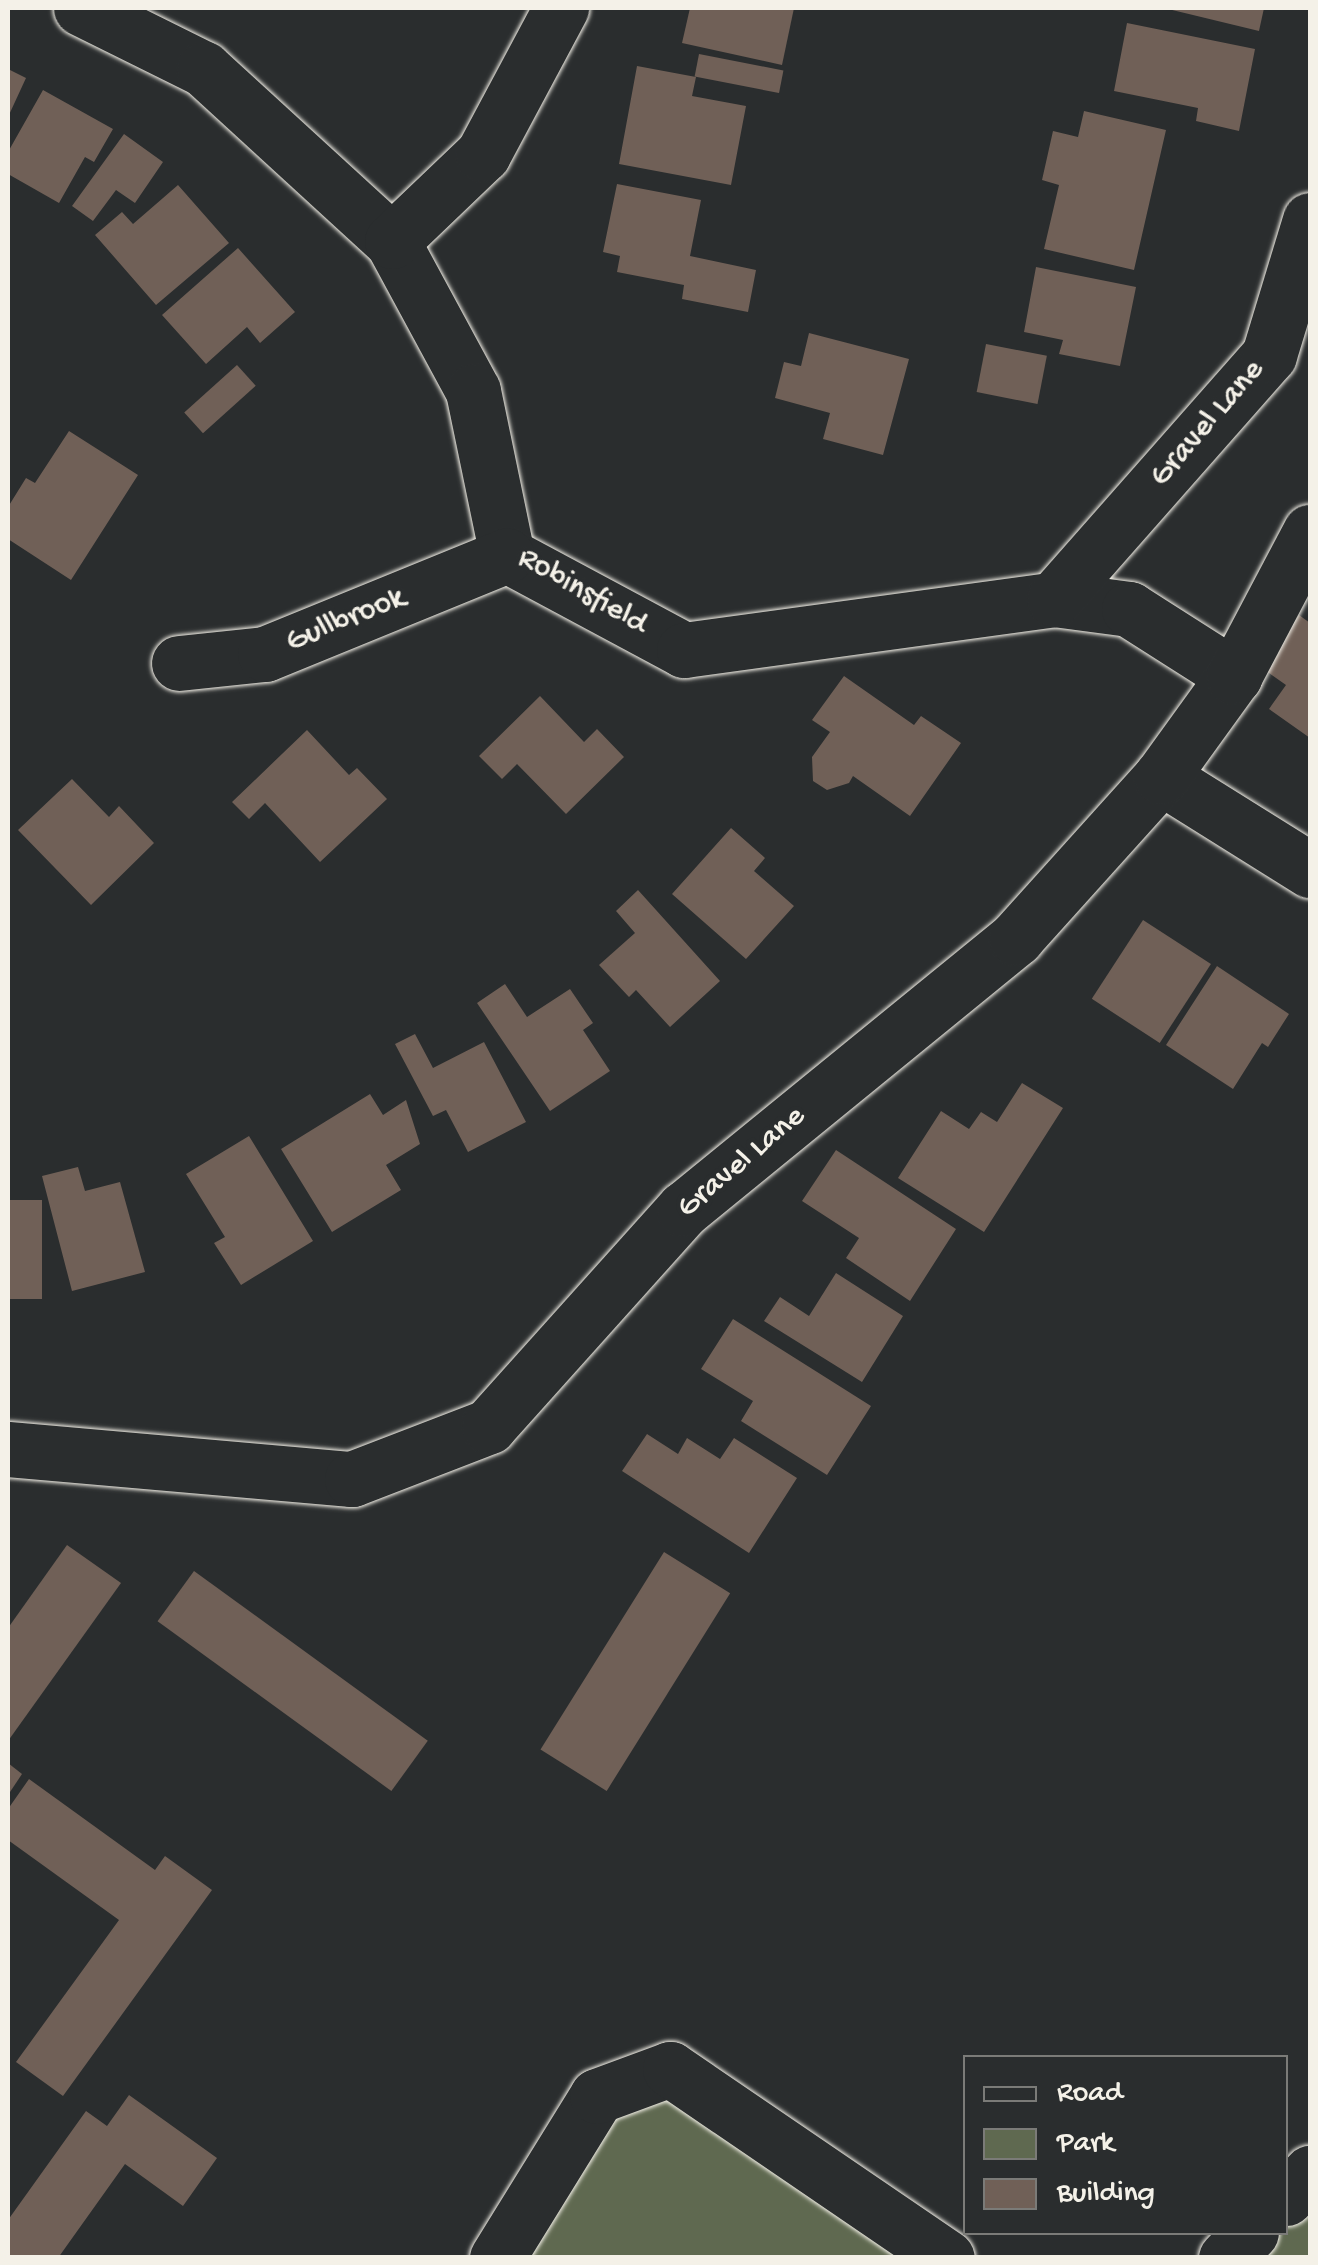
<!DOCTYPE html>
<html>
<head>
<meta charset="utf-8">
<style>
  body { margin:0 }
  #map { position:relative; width:1318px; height:2265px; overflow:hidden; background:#2a2d2e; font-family:"Gochi Hand",sans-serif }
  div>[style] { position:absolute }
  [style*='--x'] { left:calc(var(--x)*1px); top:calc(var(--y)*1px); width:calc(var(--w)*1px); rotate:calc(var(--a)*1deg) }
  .green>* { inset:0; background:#5f6950 }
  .building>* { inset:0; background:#706057; transform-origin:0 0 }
  .roads { filter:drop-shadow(0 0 2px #f4f1e8) drop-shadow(0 0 2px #f4f1e8) }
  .minor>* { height:55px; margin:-27.5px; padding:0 27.5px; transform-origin:27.5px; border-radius:27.5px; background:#2a2d2e }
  span { translate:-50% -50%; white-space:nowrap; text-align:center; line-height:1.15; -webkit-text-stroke:9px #2a2d2e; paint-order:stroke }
  .street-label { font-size:32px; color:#f4f1e8 }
  .frame { position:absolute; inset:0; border:10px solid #f4f1e8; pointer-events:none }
  .legend { position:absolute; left:963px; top:2055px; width:325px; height:180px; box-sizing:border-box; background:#2a2d2e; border:2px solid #7b7b78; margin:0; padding:12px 18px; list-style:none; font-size:30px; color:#f4f1e8 }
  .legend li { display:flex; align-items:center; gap:20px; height:50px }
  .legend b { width:50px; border:2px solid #7b7b78 }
</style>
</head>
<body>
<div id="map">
  <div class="green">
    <div style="clip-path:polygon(670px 2069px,947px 2258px,497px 2258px,597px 2096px)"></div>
    <div style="clip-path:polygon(1310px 2173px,1310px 2257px,1226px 2258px,1251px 2233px,1286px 2232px,1286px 2198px)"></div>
  </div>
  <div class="building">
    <div style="clip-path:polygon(690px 8px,794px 8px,782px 65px,682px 43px)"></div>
    <div style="clip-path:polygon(1164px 8px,1264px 8px,1259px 31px)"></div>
    <div style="clip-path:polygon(1127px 23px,1255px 49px,1239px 131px,1196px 121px,1198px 108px,1114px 91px)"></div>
    <div style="left:699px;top:54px;width:86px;height:23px;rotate:11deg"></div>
    <div style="clip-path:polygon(637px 66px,696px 77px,692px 96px,746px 106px,731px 185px,619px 164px)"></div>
    <div style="clip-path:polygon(8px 69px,26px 78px,8px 117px)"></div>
    <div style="clip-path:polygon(43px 90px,113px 129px,94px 162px,85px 157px,59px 203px,8px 174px,8px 152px)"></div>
    <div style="clip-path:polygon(1084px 111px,1166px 130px,1134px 270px,1044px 249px,1059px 185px,1042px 180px,1053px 131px,1078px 137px)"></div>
    <div style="clip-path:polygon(124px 134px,163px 162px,135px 203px,116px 190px,93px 221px,72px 206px)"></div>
    <div style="clip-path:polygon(617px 184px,701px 200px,690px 256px,756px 270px,748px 312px,682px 299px,684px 285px,617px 272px,620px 256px,603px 252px)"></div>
    <div style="clip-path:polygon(178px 185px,229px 243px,156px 305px,95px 235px,122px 212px,133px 224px)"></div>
    <div style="clip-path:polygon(238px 248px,295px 312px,260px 343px,247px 327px,206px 364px,162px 315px)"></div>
    <div style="clip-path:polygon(1036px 267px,1136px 287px,1120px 366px,1059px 354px,1063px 340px,1024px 332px)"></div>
    <div style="clip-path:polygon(809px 333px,909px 359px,883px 455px,823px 439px,830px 413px,775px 398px,784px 362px,801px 366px)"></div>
    <div style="left:986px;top:344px;width:62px;height:49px;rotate:11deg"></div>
    <div style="left:237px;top:365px;width:28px;height:71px;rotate:48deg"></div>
    <div style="clip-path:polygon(69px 431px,138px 475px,71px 580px,8px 539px,8px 507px,26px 478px,35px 483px)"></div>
    <div style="clip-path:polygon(1299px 615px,1310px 623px,1310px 738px,1269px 709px,1286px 685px,1262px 668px)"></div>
    <div style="clip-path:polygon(844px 676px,914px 725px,921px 716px,961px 743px,910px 816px,853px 776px,849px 783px,827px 790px,813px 781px,812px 757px,830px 732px,812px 720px)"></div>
    <div style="clip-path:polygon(540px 696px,584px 742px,597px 729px,624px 757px,566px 814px,517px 764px,502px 779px,479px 756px)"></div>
    <div style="clip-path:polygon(307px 730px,349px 775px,357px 768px,387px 799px,320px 862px,265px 803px,249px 819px,232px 802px)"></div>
    <div style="clip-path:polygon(72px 779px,109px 817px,119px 806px,154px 843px,91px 905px,18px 830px)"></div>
    <div style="clip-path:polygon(731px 828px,765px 858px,754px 871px,794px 906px,746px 959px,672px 894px)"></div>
    <div style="clip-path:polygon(638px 890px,720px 981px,670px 1027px,636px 990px,629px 997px,599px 965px,635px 933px,616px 911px)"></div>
    <div style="left:1143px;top:920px;width:81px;height:94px;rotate:33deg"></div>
    <div style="clip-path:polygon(1217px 966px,1289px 1014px,1268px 1047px,1262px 1043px,1233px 1089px,1166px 1045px)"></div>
    <div style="clip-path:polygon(505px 984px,527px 1017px,570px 989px,593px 1023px,583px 1030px,610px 1071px,550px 1111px,477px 1003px)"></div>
    <div style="clip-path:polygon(415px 1034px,433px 1068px,484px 1042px,526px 1122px,468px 1152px,446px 1110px,433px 1116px,395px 1044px)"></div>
    <div style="clip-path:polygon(1022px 1083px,1063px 1108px,984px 1232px,898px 1178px,941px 1111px,969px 1129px,981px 1112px,997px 1122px)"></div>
    <div style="clip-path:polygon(370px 1094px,383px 1115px,406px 1100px,420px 1144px,386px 1165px,401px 1190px,332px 1232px,281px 1149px)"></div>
    <div style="clip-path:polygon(249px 1136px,313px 1241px,241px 1285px,214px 1243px,225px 1237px,186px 1174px)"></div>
    <div style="clip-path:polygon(836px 1150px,956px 1229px,910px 1301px,846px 1258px,859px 1238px,802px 1201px)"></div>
    <div style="clip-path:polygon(78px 1167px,85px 1191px,120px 1182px,145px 1272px,72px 1291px,42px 1176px)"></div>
    <div style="left:8px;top:1200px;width:34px;height:99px"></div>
    <div style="clip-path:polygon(836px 1273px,903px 1316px,862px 1382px,764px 1321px,780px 1297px,809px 1316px)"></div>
    <div style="clip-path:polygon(733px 1319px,871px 1406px,827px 1475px,741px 1421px,753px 1401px,701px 1369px)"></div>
    <div style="clip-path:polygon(647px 1434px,678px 1454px,687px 1438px,720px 1459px,734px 1438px,797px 1478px,749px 1553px,622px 1471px)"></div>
    <div style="clip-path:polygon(67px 1545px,121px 1583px,8px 1741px,8px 1628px)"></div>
    <div style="left:664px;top:1552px;width:78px;height:233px;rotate:32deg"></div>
    <div style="left:194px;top:1571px;width:289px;height:62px;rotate:36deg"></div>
    <div style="clip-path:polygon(8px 1763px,22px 1774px,8px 1795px)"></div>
    <div style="clip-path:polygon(29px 1779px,155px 1870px,165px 1856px,212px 1890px,63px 2096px,16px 2062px,119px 1920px,8px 1840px,8px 1809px)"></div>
    <div style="clip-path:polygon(129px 2095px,217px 2158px,183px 2206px,125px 2164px,58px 2258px,8px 2258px,8px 2220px,86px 2111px,107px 2126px)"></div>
  </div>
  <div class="roads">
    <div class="minor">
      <div style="--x:81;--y:8;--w:137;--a:26.4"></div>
      <div style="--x:204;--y:69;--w:255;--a:42.5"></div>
      <div style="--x:392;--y:241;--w:170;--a:61.6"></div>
      <div style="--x:473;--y:391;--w:167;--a:78.3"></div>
      <div style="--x:507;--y:555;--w:201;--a:28.2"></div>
      <div style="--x:684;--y:650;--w:373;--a:-7.8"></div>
      <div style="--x:1054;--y:599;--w:76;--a:7.6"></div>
      <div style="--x:1129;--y:609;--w:125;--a:32.5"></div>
      <div style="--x:392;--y:241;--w:126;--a:-43.7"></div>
      <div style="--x:483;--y:154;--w:166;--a:-61.9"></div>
      <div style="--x:1054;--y:599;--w:325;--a:-48.6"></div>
      <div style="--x:1269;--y:355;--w:141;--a:-73.1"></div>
      <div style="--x:179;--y:663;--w:86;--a:-6"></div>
      <div style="--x:265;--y:654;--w:261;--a:-22.2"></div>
      <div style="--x:1161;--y:777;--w:176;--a:32"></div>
      <div style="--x:8;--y:1449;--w:345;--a:5"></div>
      <div style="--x:352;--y:1479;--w:147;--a:-21.1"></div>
      <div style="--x:489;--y:1426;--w:292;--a:-48.1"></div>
      <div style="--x:684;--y:1209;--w:429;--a:-39.2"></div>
      <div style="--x:1016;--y:938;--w:217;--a:-48"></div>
      <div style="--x:1161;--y:777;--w:125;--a:-54.1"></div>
      <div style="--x:1234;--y:676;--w:163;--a:-62.2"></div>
      <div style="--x:1286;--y:2198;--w:35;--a:-46"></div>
      <div style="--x:497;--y:2258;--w:190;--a:-58.3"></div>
      <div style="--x:597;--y:2096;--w:78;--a:-20.3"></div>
      <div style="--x:670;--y:2069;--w:335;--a:34.3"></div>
      <div style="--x:1226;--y:2258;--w:36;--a:-46"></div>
    </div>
  </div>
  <div class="street-label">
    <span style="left:1208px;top:424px;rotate:-49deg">Gravel Lane</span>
    <span style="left:582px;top:592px;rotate:30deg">Robinsfield</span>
    <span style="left:346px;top:621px;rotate:-22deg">Gullbrook</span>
    <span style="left:742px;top:1163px;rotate:-40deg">Gravel Lane</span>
  </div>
  <div class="frame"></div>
  <ul class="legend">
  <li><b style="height:12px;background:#2a2d2e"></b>Road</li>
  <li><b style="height:28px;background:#5f6950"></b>Park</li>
  <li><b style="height:28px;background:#706057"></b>Building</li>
  </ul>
</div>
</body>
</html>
